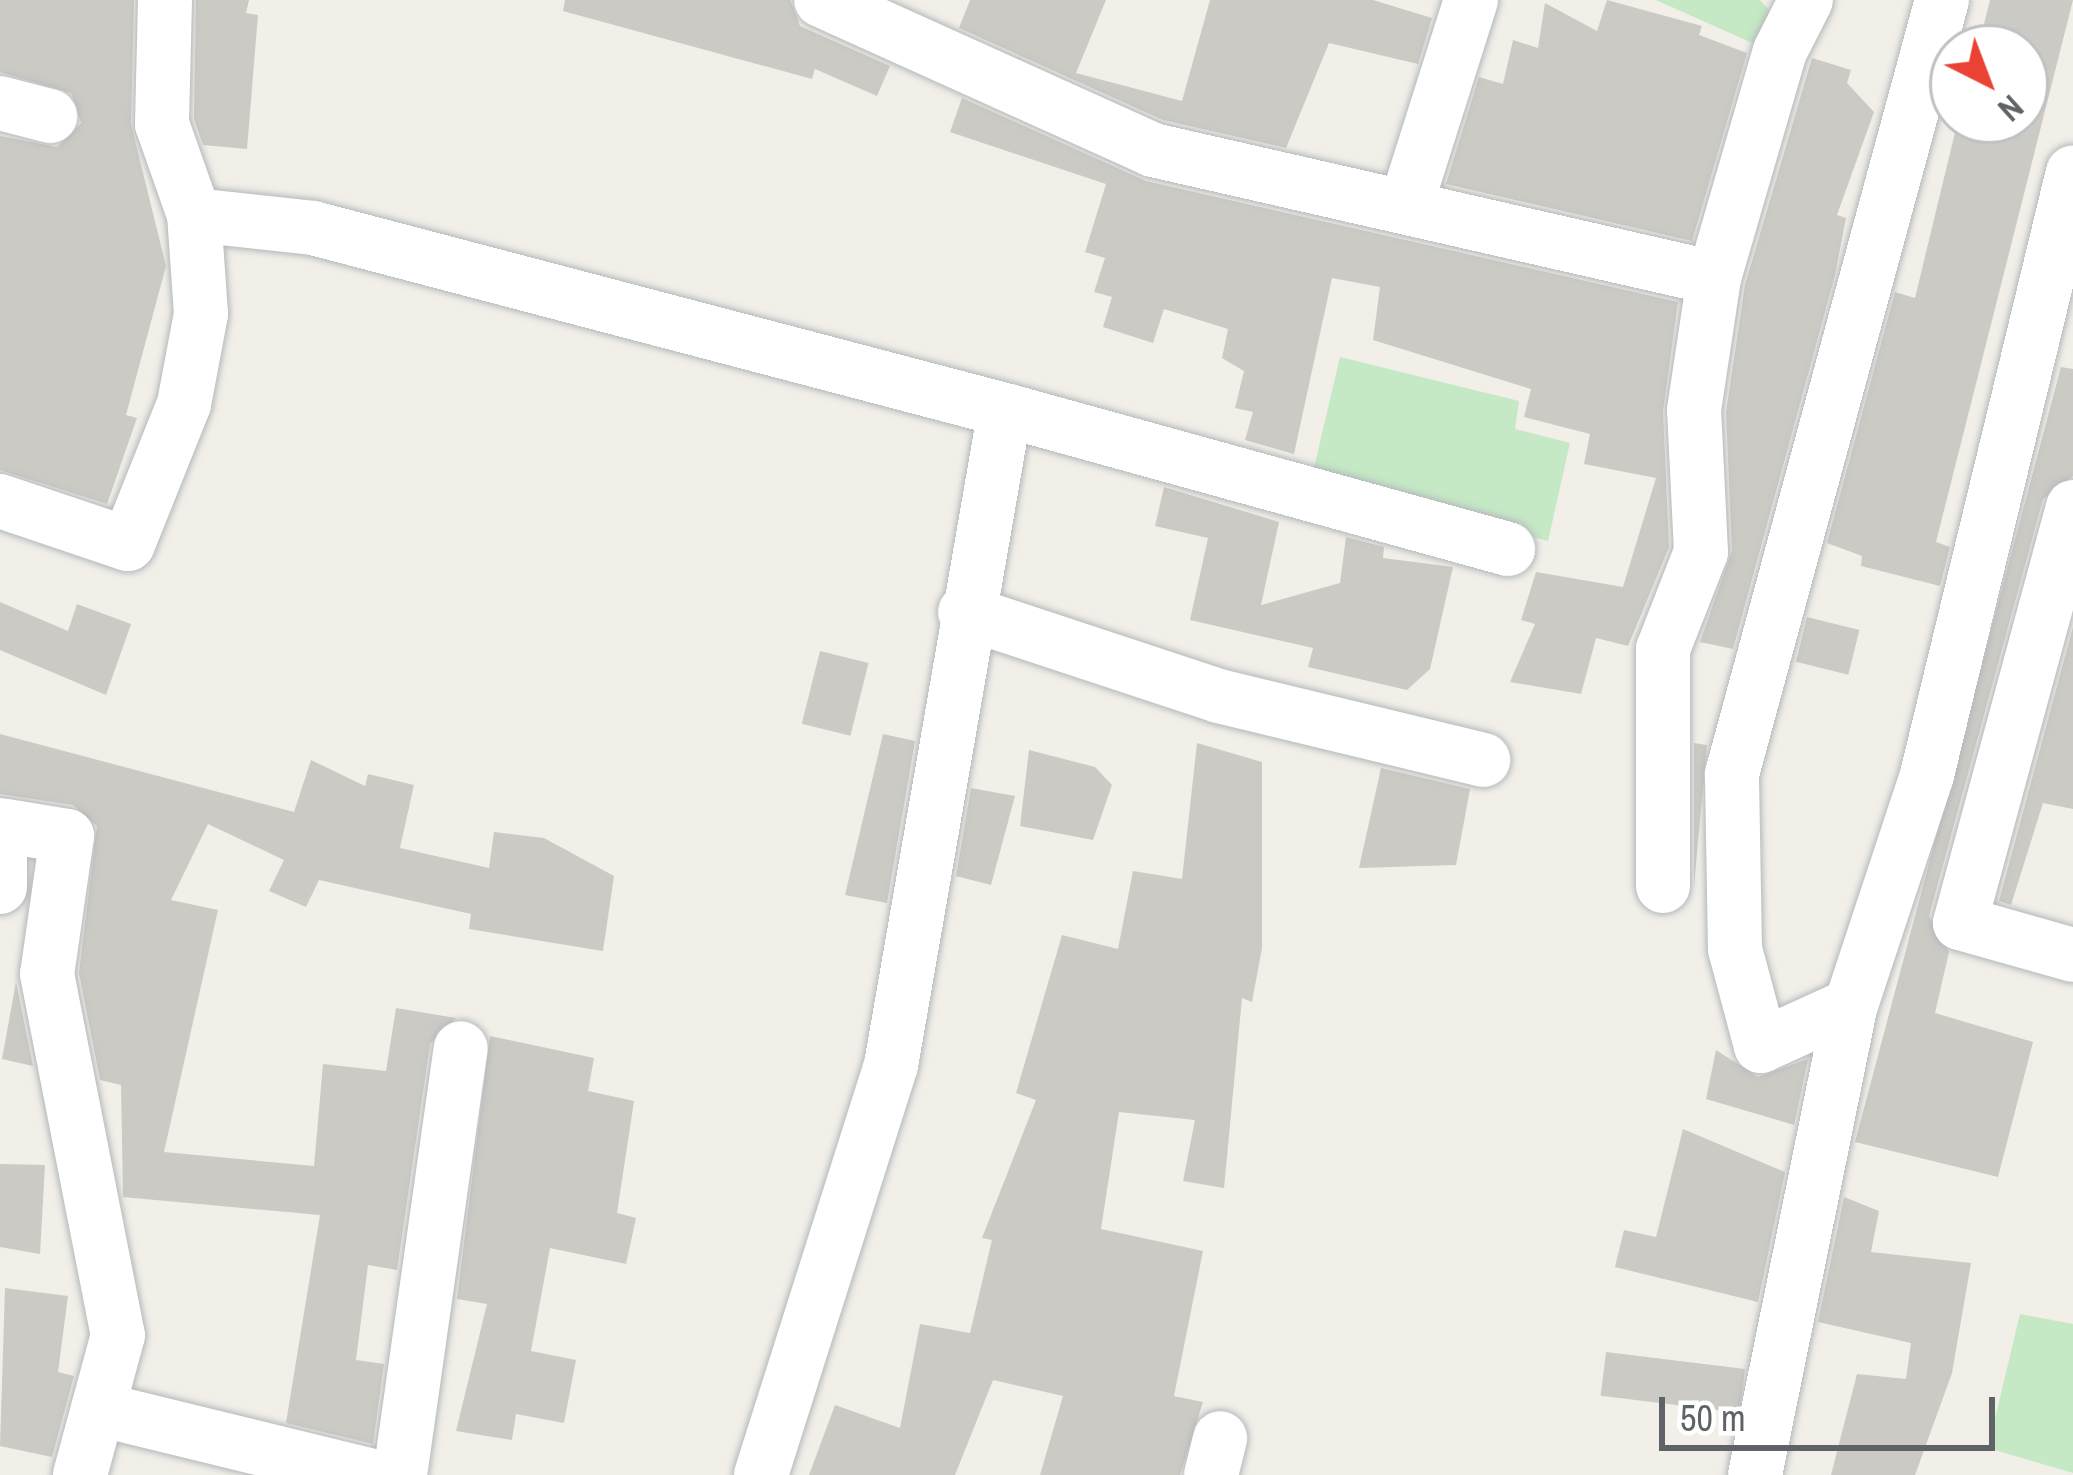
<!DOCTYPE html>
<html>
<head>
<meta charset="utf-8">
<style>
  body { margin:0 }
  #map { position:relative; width:2073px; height:1475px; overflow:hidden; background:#f1efe8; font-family:"Archivo Narrow",sans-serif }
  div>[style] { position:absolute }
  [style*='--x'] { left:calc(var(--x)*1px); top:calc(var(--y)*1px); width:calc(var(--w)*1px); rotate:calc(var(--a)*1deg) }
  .green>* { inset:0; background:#c5e8c5 }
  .building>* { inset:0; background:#cccac5; transform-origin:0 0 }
  .roads { filter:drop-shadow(0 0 3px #b5b8bc) drop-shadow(0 0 3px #b5b8bc) }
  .minor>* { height:54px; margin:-27px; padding:0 27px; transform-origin:27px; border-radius:27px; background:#fff }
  span { translate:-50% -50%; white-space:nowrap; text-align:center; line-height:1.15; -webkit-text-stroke:10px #fff; paint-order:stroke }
  .north { position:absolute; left:1929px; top:24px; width:120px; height:120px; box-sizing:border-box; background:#fff; border:3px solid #bfc1c3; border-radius:50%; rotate:138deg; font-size:33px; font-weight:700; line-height:48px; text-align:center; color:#5f6368 }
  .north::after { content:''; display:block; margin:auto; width:42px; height:54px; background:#ea4335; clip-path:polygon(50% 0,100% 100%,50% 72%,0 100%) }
  .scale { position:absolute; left:1659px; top:1397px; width:336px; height:54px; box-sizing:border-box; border:6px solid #5f6368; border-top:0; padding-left:15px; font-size:36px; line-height:42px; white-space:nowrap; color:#5f6368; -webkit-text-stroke:9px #fff; paint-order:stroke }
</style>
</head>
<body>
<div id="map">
  <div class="green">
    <div style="clip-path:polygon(1656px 0,1760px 0,1769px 10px,1759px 46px)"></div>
    <div style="clip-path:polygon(1340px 357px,1519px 401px,1515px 429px,1570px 443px,1548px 541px,1312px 476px)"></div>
    <div style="clip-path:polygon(2020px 1314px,2073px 1324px,2073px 1473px,1988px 1448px)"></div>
  </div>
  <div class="building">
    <div style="clip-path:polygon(0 0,134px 0,131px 124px,166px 266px,126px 415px,137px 418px,107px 504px,0 470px,0 136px,57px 147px,81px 123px,71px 93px,0 72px)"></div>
    <div style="clip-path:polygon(196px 0,249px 0,246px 13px,258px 15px,247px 149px,203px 145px,194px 119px)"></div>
    <div style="clip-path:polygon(565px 0,790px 0,800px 26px,890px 66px,877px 96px,815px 69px,812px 79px,563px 11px)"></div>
    <div style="clip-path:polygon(970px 0,1106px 0,1076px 73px,1182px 101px,1210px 0,1373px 0,1432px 18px,1418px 64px,1329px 43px,1286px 148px,1163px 120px,959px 28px)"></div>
    <div style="clip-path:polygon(1607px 0,1702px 26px,1699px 35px,1747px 53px,1692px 241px,1446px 184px,1479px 77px,1503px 84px,1513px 40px,1538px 48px,1545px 3px,1597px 31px)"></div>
    <div style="clip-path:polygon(1990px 0,2073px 0,1936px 542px,1950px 547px,1940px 586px,1861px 566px,1862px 556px,1827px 543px,1895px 292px,1915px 298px,1958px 120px,2025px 120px,2025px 48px,1978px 48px)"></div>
    <div style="clip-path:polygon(1812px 58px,1851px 70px,1847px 83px,1874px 112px,1837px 215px,1846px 218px,1835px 275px,1733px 649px,1700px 642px,1732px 551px,1726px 412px,1745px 285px)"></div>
    <div style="clip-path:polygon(962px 98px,1146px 181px,1678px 302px,1663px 411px,1669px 547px,1628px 646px,1596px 638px,1581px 694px,1510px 682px,1535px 624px,1521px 620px,1536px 572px,1623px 587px,1656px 478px,1584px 464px,1590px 434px,1524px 417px,1531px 389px,1373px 340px,1380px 287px,1332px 278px,1294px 454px,1245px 440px,1253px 412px,1235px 408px,1244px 371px,1222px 358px,1228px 329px,1164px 309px,1153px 343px,1103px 327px,1112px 297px,1094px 292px,1105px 258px,1085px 252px,1106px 184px,950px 132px)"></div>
    <div style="clip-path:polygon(2061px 367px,2073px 369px,2073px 476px,2043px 499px,1929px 916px,1949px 952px,1935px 1013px,2033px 1042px,1998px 1177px,1855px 1142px)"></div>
    <div style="clip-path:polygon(1164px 487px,1279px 522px,1261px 605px,1340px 583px,1346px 537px,1384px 547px,1383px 558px,1453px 567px,1430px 669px,1407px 690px,1308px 667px,1313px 648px,1190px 620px,1208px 538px,1155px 526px)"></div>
    <div style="clip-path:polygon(0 602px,68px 631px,77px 604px,131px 624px,106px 695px,0 650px)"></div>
    <div style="left:1807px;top:617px;width:54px;height:46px;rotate:14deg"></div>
    <div style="clip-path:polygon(2073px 627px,2073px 809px,2043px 803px,2011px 905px,1999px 901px)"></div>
    <div style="left:820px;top:651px;width:50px;height:75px;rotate:14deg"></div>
    <div style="clip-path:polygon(0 734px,294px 812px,311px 760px,365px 786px,368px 774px,414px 785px,400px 848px,489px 868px,494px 832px,544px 838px,614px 876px,603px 951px,469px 929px,471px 914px,319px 880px,306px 907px,269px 891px,284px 860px,208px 824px,171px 900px,218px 910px,164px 1152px,314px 1166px,323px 1064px,386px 1071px,396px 1008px,456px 1018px,430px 1044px,397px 1270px,368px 1265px,356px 1360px,384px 1364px,373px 1444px,286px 1423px,320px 1215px,123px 1197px,121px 1085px,100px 1080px,79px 973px,97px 826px,73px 805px,0 794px)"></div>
    <div style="clip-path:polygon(883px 734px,915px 741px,887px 903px,845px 895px)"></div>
    <div style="clip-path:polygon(1197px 743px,1262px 762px,1262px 948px,1252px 1002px,1242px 998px,1224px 1188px,1183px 1181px,1195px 1120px,1119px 1112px,1101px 1229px,1203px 1251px,1174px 1396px,1203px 1402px,1180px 1475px,1040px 1475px,1063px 1396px,993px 1380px,955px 1475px,809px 1475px,835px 1405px,900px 1428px,920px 1324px,970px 1333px,992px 1240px,982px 1238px,1036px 1100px,1016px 1093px,1062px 935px,1118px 949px,1133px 871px,1182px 879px)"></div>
    <div style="clip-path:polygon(1694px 743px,1707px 745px,1694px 885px)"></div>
    <div style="clip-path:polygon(1029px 750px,1095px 767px,1112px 785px,1093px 840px,1020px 826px)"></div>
    <div style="clip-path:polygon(1381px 768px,1470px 789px,1456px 865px,1359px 868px)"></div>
    <div style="clip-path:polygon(971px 788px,1015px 796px,991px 885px,956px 876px)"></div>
    <div style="clip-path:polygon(16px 982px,33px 1066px,2px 1059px)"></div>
    <div style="clip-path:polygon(490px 1036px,594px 1058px,588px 1091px,634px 1101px,617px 1213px,636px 1218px,626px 1264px,550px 1248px,531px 1351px,576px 1360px,564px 1423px,516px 1414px,512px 1440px,456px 1431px,487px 1304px,457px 1299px)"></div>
    <div style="clip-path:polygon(1716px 1050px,1758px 1077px,1808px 1059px,1794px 1125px,1706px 1099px)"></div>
    <div style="clip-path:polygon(1683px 1129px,1785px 1172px,1758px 1302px,1615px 1267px,1624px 1230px,1656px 1237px)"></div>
    <div style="clip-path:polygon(0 1164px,45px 1165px,40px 1254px,0 1247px)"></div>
    <div style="clip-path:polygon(1844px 1197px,1879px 1211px,1871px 1252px,1971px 1263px,1952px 1373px,1915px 1475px,1831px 1475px,1857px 1374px,1906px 1379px,1911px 1343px,1818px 1322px)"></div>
    <div style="clip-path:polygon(5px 1288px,68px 1296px,58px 1372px,74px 1376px,52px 1457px,0 1446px)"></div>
    <div style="left:1606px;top:1352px;width:140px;height:44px;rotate:7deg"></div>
  </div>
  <div class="roads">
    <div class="minor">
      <div style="--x:165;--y:0;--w:124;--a:91.4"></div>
      <div style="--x:162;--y:124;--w:96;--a:70.6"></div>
      <div style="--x:194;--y:215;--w:120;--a:6.2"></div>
      <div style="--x:313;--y:228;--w:716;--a:14.74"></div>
      <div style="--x:1005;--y:410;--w:665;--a:99.87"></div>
      <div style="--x:891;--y:1065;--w:430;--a:107.6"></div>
      <div style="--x:821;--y:0;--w:364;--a:24.3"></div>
      <div style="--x:1153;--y:150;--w:575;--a:12.85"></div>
      <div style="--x:0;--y:103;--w:52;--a:14.6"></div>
      <div style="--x:1406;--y:205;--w:215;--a:-72.4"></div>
      <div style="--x:1005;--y:410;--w:522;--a:15.45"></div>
      <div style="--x:0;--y:501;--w:135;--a:18.6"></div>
      <div style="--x:128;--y:544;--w:151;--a:-68.2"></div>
      <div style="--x:184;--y:404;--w:92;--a:-79.3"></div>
      <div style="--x:201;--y:314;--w:99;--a:-94"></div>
      <div style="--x:2073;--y:507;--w:431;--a:105.2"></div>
      <div style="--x:1960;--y:923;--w:117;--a:15.8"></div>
      <div style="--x:965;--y:612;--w:268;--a:18.3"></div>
      <div style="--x:1219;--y:696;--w:272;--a:13.6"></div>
      <div style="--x:0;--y:825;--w:62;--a:90"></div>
      <div style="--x:6;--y:826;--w:62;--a:9.3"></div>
      <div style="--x:67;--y:836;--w:139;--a:98.2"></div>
      <div style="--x:47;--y:974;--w:368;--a:78.9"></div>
      <div style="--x:118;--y:1335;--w:145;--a:105.2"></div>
      <div style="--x:1663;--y:886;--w:237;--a:-90"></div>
      <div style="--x:1663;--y:649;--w:104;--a:-68.6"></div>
      <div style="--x:1701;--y:552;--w:142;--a:-92.8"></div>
      <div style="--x:1694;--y:410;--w:134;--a:-81.4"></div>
      <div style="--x:1714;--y:278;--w:236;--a:-73.8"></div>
      <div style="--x:1780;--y:51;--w:57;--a:-63"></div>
      <div style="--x:1851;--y:1005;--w:99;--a:155.5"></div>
      <div style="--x:1761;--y:1046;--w:100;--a:-105"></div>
      <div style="--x:1735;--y:949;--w:175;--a:-91"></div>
      <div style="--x:1732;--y:774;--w:802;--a:-74.82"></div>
      <div style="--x:98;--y:1409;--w:278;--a:13.7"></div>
      <div style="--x:400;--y:1475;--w:431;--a:-81.9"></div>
      <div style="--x:1211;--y:1475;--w:38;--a:-76"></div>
      <div style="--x:1755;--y:1475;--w:480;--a:-78.5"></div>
      <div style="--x:1851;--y:1005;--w:242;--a:-71.7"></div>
      <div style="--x:1927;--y:775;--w:620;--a:-76.39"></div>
    </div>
  </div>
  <div class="north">N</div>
  <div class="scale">50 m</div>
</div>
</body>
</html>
